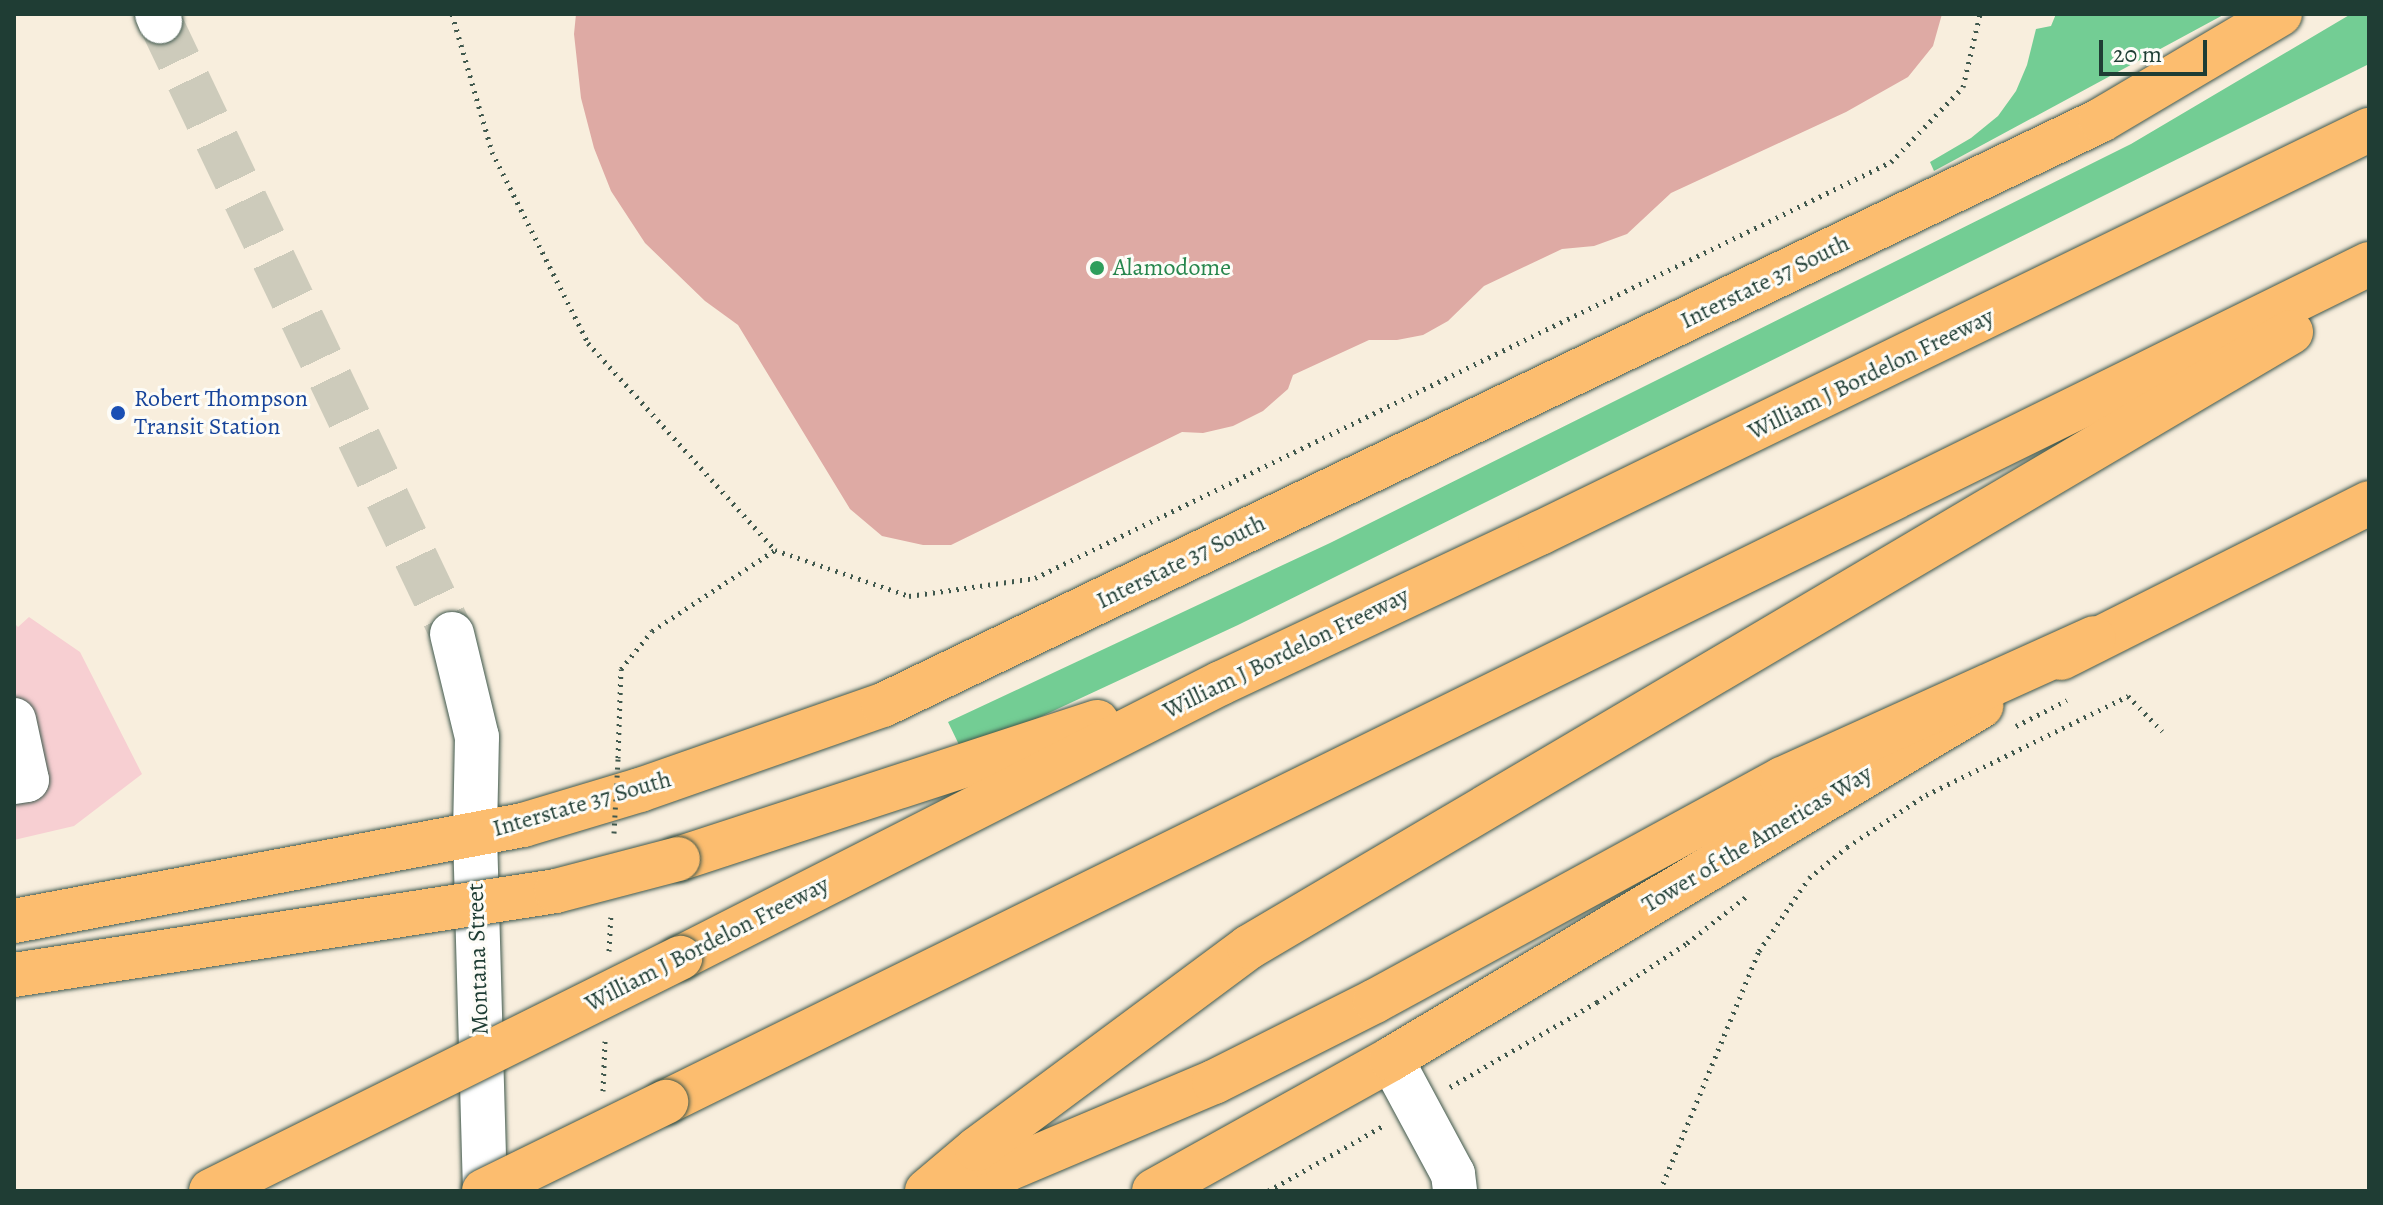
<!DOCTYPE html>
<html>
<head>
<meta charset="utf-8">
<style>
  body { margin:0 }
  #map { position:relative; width:2383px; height:1205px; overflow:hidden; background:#f8eedd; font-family:Alegreya,serif }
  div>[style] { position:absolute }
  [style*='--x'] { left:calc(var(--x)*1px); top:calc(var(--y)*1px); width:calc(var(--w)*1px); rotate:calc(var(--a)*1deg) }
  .built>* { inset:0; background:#f7cfd2 }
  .green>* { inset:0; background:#73cd94 }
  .building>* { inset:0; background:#deaaa4 }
  .minor-tunnel>* { height:44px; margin-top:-22px; transform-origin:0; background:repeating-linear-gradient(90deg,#cdcbbb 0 44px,transparent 0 66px) }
  .path>* { height:5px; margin-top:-2.5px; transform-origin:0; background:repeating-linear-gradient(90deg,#40584d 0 2px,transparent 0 8px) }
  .roads { filter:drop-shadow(0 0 2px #40584d) drop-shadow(0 0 2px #40584d) }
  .minor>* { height:44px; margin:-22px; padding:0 22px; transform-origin:22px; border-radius:22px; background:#fff }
  .major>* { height:44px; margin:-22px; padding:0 22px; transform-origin:22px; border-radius:22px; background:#fcbd6f }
  .highway>* { height:44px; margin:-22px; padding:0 22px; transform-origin:22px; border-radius:22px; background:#fcbd6f }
  .path-bridge>* { height:5px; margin-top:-2.5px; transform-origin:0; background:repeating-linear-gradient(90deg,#40584d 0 2px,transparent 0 8px) }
  .bridges { filter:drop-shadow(0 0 2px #40584d) drop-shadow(0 0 2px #40584d) }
  .highway-bridge>* { height:44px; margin:-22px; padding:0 22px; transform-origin:22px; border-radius:22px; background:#fcbd6f }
  .dots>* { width:22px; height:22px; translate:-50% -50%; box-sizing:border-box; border:4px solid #fdfcf7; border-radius:50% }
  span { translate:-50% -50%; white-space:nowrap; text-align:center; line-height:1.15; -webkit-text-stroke:6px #fdfcf7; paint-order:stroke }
  .leisure-label { font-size:24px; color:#27864d }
  .left { translate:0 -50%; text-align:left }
  .street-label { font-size:24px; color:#1f3d34 }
  .transit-label { font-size:24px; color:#164399 }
  .frame { position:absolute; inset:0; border:16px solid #1f3d34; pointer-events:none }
  .scale { position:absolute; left:2099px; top:40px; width:108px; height:36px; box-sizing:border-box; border:4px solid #1f3d34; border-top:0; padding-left:10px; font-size:24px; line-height:28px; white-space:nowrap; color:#1f3d34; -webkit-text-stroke:6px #fdfcf7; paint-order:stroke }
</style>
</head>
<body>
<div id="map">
  <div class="built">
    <div style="clip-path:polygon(29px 617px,80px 652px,142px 774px,74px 826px,14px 840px,14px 623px,18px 627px)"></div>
  </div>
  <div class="green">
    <div style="clip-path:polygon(2056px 14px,2225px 14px,1934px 171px,1930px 162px,1971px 138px,1998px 116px,2016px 91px,2027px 65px,2036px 29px,2051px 26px)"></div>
    <div style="clip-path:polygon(2351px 14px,2369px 14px,2369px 64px,1238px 625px,963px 753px,948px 722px,1330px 543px,2131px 144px)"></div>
  </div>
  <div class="building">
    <div style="clip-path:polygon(576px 14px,1942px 14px,1933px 46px,1908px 77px,1846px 112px,1671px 193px,1627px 234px,1594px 246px,1562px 249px,1484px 286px,1448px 321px,1423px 335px,1397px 340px,1369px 340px,1293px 375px,1288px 389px,1263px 411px,1233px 426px,1203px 433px,1182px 432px,951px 545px,923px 545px,882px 536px,850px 509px,738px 325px,705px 301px,645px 243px,611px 191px,594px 148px,581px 98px,574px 34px)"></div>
  </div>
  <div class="minor-tunnel">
    <div style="--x:160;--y:21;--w:679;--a:64.53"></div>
  </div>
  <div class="path">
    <div style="--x:452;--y:14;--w:144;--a:73.8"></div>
    <div style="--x:492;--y:152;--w:214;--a:63.3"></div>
    <div style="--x:588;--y:343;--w:279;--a:47.9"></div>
    <div style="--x:775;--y:550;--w:142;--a:18.9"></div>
    <div style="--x:909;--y:596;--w:127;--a:-8.1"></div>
    <div style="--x:1035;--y:578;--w:952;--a:-25.92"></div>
    <div style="--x:1891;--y:162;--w:104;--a:-46.2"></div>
    <div style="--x:1963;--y:87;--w:75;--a:-76.9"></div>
    <div style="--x:2016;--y:726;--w:57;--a:-27"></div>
    <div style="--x:618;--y:758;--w:89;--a:-88.1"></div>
    <div style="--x:621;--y:669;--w:49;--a:-50.8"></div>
    <div style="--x:652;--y:631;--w:147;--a:-33.4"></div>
    <div style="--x:609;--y:951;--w:34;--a:-87"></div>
    <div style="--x:1450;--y:1087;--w:170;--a:-30"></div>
    <div style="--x:1597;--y:1002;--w:108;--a:-33.2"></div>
    <div style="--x:1687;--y:943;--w:76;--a:-38.1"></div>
    <div style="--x:603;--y:1091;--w:50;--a:-87.7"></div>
    <div style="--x:1268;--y:1191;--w:132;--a:-29.5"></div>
    <div style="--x:1660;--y:1191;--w:260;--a:-67.6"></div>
    <div style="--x:1759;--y:951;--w:88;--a:-55.6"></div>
    <div style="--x:1809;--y:878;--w:49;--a:-39.2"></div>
    <div style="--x:1847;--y:847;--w:95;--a:-33.4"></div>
    <div style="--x:1926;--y:795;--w:225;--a:-26.1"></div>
    <div style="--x:2128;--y:696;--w:49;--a:45.8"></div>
  </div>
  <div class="roads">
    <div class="minor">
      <div style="--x:157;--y:14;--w:8;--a:67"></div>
      <div style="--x:452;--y:634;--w:106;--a:76.4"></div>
      <div style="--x:477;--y:737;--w:97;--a:91.2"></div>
      <div style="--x:475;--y:834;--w:357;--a:88.4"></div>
      <div style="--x:14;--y:720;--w:61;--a:77.8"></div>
      <div style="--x:27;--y:780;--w:13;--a:171"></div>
      <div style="--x:1391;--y:1059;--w:131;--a:61.7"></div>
      <div style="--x:1453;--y:1174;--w:17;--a:83"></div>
    </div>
    <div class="major">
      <div style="--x:2061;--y:658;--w:345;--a:-26.7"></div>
      <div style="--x:14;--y:921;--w:518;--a:-10.68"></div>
      <div style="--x:523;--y:825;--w:122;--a:-16.7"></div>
      <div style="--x:640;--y:790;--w:257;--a:-19.3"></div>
      <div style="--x:883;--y:705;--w:1351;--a:-25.65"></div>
      <div style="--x:2101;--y:120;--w:208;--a:-30.6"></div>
      <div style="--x:1154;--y:1191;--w:271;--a:-29.1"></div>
      <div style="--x:1391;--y:1059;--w:688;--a:-30.89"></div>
    </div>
    <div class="highway">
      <div style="--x:678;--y:859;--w:441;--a:-18.1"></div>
      <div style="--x:680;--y:958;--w:607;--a:-26.95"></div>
      <div style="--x:1221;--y:683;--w:353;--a:-25.2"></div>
      <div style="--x:1540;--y:533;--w:922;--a:-25.93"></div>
      <div style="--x:666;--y:1102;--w:1898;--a:-26.2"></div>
      <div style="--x:942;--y:1187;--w:68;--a:-15.3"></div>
      <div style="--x:1008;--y:1169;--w:224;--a:-22.9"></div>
      <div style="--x:1214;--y:1082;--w:180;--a:-26.7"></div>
      <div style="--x:1375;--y:1001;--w:464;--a:-28.6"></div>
      <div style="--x:1782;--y:779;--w:342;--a:-24.3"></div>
      <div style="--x:927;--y:1191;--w:65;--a:-40"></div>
      <div style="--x:977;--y:1149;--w:339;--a:-36.6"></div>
      <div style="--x:1249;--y:947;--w:1210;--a:-30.55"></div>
    </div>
  </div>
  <div class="path-bridge">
    <div style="--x:614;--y:833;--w:74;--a:-86.9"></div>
  </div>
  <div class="bridges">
    <div class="highway-bridge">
      <div style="--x:14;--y:975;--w:548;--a:-8.81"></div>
      <div style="--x:556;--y:891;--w:126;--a:-14.7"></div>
      <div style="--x:211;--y:1191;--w:524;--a:-26.42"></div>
      <div style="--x:484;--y:1191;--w:203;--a:-26.1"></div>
    </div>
  </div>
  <div class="dots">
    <div style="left:1097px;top:268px;background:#2e9e5b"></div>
    <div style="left:118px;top:413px;background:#1a4fb4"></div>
  </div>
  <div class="leisure-label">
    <span class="left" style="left:1113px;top:268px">Alamodome</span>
  </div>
  <div class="street-label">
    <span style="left:1765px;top:282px;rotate:-26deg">Interstate 37 South</span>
    <span style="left:1871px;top:374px;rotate:-26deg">William J Bordelon Freeway</span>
    <span style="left:1181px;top:562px;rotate:-26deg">Interstate 37 South</span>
    <span style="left:1286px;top:653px;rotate:-26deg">William J Bordelon Freeway</span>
    <span style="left:582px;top:804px;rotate:-16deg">Interstate 37 South</span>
    <span style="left:1757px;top:839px;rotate:-31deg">Tower of the Americas Way</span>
    <span style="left:707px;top:944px;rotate:-27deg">William J Bordelon Freeway</span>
    <span style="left:478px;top:959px;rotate:-92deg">Montana Street</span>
  </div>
  <div class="transit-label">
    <span class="left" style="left:134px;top:413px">Robert Thompson<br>Transit Station</span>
  </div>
  <div class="frame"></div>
  <div class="scale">20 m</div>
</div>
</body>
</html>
